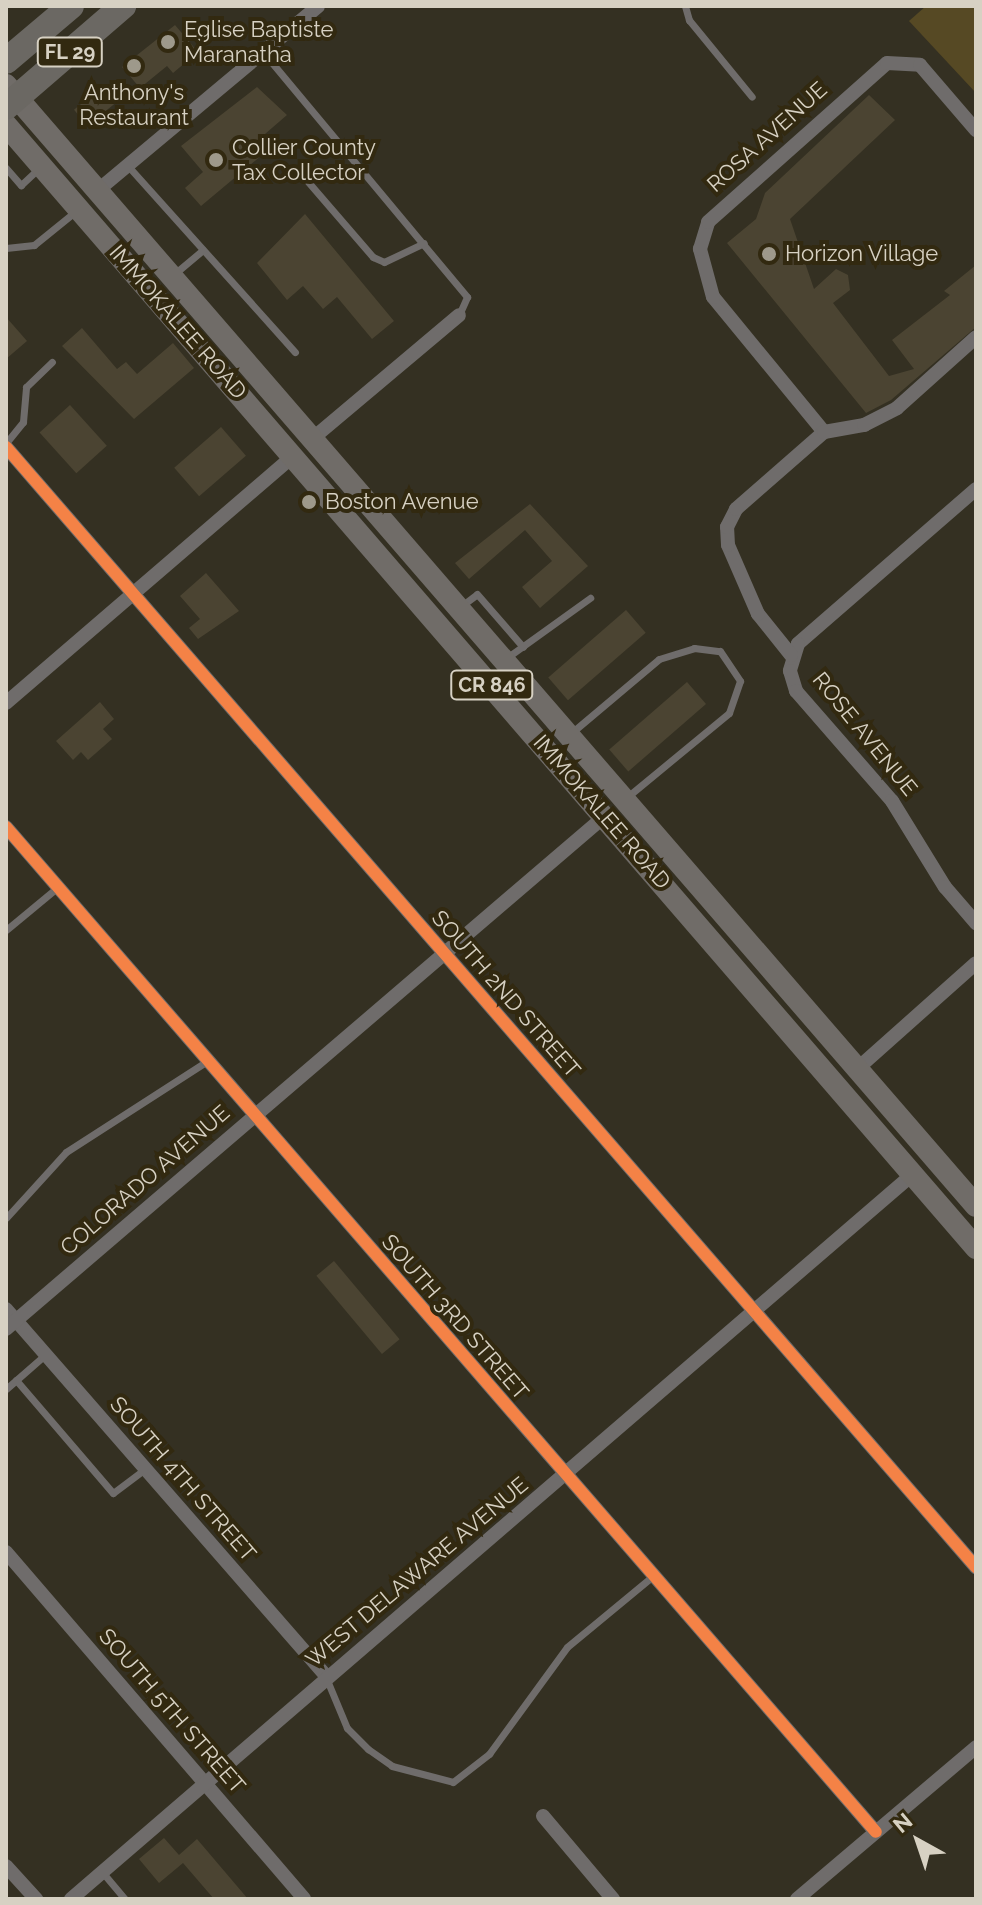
<!DOCTYPE html>
<html>
<head>
<meta charset="utf-8">
<style>
  body { margin:0 }
  #map { position:relative; width:982px; height:1905px; overflow:hidden; background:#343022; font-family:Raleway,sans-serif }
  div>[style] { position:absolute }
  [style*='--x'] { left:calc(var(--x)*1px); top:calc(var(--y)*1px); width:calc(var(--w)*1px); rotate:calc(var(--a)*1deg) }
  .green>* { inset:0; background:#564924 }
  .building>* { inset:0; background:#4b4432; transform-origin:0 0 }
  .lane>* { height:7px; margin:-3.5px; padding:0 3.5px; transform-origin:3.5px; border-radius:3.5px; background:#6f6c6b }
  .street>* { height:14px; margin:-7px; padding:0 7px; transform-origin:7px; border-radius:7px; background:#6f6c6b }
  .primary>* { height:22px; margin:-11px; padding:0 11px; transform-origin:11px; border-radius:11px; background:#706c68 }
  .highway>* { height:26px; margin:-13px; padding:0 13px; transform-origin:13px; border-radius:13px; background:#6b6863 }
  .cycleway>* { height:12px; margin:-6px; padding:0 6px; transform-origin:6px; border-radius:6px; background:#f48246 }
  .dots>* { width:22px; height:22px; translate:-50% -50%; box-sizing:border-box; border:4px solid #322910; border-radius:50% }
  span { translate:-50% -50%; white-space:nowrap; text-align:center; line-height:1.15; -webkit-text-stroke:8px #322910; paint-order:stroke }
  .shield-label span { padding:2px 6px; background:#322910; border:2px solid; border-radius:6px; -webkit-text-stroke-width:0 }
  .shield-label { font-size:20px; color:#d7d1c3; font-weight:700 }
  .poi-label { font-size:22px; color:#d7d1c3 }
  .left { translate:0 -50%; text-align:left }
  .street-label { font-size:22px; color:#d7d1c3 }
  .frame { position:absolute; inset:0; border:8px solid #d7d1c3; pointer-events:none }
  .north { position:absolute; left:878px; top:1801px; width:80px; height:80px; -webkit-text-stroke:6px #322910; paint-order:stroke; rotate:320deg; font-size:22px; font-weight:700; line-height:32px; text-align:center; color:#d7d1c3 }
  .north::after { content:''; display:block; margin:auto; width:28px; height:36px; background:#d7d1c3; clip-path:polygon(50% 0,100% 100%,50% 72%,0 100%) }
</style>
</head>
<body>
<div id="map">
  <div class="green">
    <div style="clip-path:polygon(926px 6px,976px 6px,976px 93px,909px 21px)"></div>
  </div>
  <div class="building">
    <div style="clip-path:polygon(175px 25px,198px 52px,173px 73px,167px 66px,140px 88px,122px 67px)"></div>
    <div style="left:102px;top:87px;width:21px;height:36px;rotate:51deg"></div>
    <div style="clip-path:polygon(257px 87px,287px 115px,265px 134px,274px 145px,201px 206px,185px 188px,203px 172px,181px 146px)"></div>
    <div style="clip-path:polygon(869px 95px,895px 120px,790px 219px,814px 289px,836px 269px,848px 275px,850px 290px,833px 303px,889px 376px,914px 369px,892px 340px,950px 295px,944px 291px,976px 265px,976px 327px,891px 400px,866px 413px,727px 243px,756px 219px,765px 193px)"></div>
    <div style="clip-path:polygon(305px 214px,394px 321px,372px 339px,337px 297px,323px 309px,303px 286px,287px 300px,257px 263px)"></div>
    <div style="clip-path:polygon(6px 317px,27px 341px,6px 359px)"></div>
    <div style="clip-path:polygon(82px 328px,117px 369px,126px 362px,137px 374px,173px 343px,194px 368px,134px 419px,62px 346px)"></div>
    <div style="left:70px;top:405px;width:55px;height:41px;rotate:48deg"></div>
    <div style="left:221px;top:427px;width:38px;height:62px;rotate:49deg"></div>
    <div style="clip-path:polygon(530px 504px,588px 566px,540px 608px,522px 587px,552px 561px,525px 530px,469px 579px,455px 563px)"></div>
    <div style="clip-path:polygon(206px 573px,239px 611px,198px 639px,189px 628px,200px 619px,180px 596px)"></div>
    <div style="left:626px;top:610px;width:30px;height:103px;rotate:49deg"></div>
    <div style="left:687px;top:682px;width:29px;height:103px;rotate:49deg"></div>
    <div style="clip-path:polygon(100px 702px,114px 719px,103px 729px,112px 739px,88px 760px,81px 752px,73px 760px,56px 741px)"></div>
    <div style="left:334px;top:1261px;width:102px;height:23px;rotate:50deg"></div>
    <div style="clip-path:polygon(164px 1838px,179px 1855px,197px 1839px,248px 1899px,214px 1899px,183px 1863px,159px 1883px,139px 1859px)"></div>
  </div>
  <div class="lane">
    <div style="--x:685;--y:6;--w:15;--a:74"></div>
    <div style="--x:689;--y:20;--w:99;--a:50.7"></div>
    <div style="--x:263;--y:52;--w:319;--a:50.2"></div>
    <div style="--x:467;--y:297;--w:20;--a:114"></div>
    <div style="--x:128;--y:166;--w:250;--a:48.1"></div>
    <div style="--x:6;--y:168;--w:23;--a:49"></div>
    <div style="--x:21;--y:185;--w:23;--a:-43"></div>
    <div style="--x:303;--y:176;--w:107;--a:49.2"></div>
    <div style="--x:373;--y:257;--w:12;--a:24"></div>
    <div style="--x:384;--y:262;--w:44;--a:-25.4"></div>
    <div style="--x:6;--y:248;--w:28;--a:-6"></div>
    <div style="--x:34;--y:245;--w:54;--a:-39"></div>
    <div style="--x:173;--y:275;--w:39;--a:-40"></div>
    <div style="--x:6;--y:443;--w:27;--a:-51"></div>
    <div style="--x:23;--y:422;--w:35;--a:-85"></div>
    <div style="--x:26;--y:387;--w:36;--a:-44"></div>
    <div style="--x:460;--y:607;--w:21;--a:-37"></div>
    <div style="--x:477;--y:594;--w:70;--a:49"></div>
    <div style="--x:505;--y:659;--w:105;--a:-35.7"></div>
    <div style="--x:570;--y:734;--w:116;--a:-40.1"></div>
    <div style="--x:659;--y:659;--w:37;--a:-17"></div>
    <div style="--x:694;--y:648;--w:26;--a:7"></div>
    <div style="--x:720;--y:651;--w:36;--a:56"></div>
    <div style="--x:740;--y:681;--w:34;--a:109"></div>
    <div style="--x:729;--y:713;--w:132;--a:140.5"></div>
    <div style="--x:6;--y:930;--w:67;--a:-39.6"></div>
    <div style="--x:6;--y:1218;--w:89;--a:-47.7"></div>
    <div style="--x:66;--y:1152;--w:168;--a:-32.8"></div>
    <div style="--x:16;--y:1380;--w:149;--a:49.4"></div>
    <div style="--x:113;--y:1493;--w:40;--a:-37"></div>
    <div style="--x:6;--y:1389;--w:53;--a:-41.2"></div>
    <div style="--x:327;--y:1680;--w:52;--a:67.4"></div>
    <div style="--x:347;--y:1728;--w:30;--a:45"></div>
    <div style="--x:368;--y:1749;--w:29;--a:35"></div>
    <div style="--x:392;--y:1766;--w:63;--a:14.7"></div>
    <div style="--x:453;--y:1782;--w:46;--a:-37.9"></div>
    <div style="--x:489;--y:1754;--w:132;--a:-53.9"></div>
    <div style="--x:567;--y:1647;--w:113;--a:-39.6"></div>
    <div style="--x:103;--y:1873;--w:34;--a:50"></div>
  </div>
  <div class="street">
    <div style="--x:97;--y:191;--w:288;--a:-39.9"></div>
    <div style="--x:824;--y:432;--w:175;--a:-129.4"></div>
    <div style="--x:713;--y:297;--w:50;--a:-105.2"></div>
    <div style="--x:700;--y:249;--w:28;--a:-73"></div>
    <div style="--x:708;--y:222;--w:239;--a:-41.6"></div>
    <div style="--x:887;--y:63;--w:33;--a:3"></div>
    <div style="--x:920;--y:65;--w:86;--a:49.3"></div>
    <div style="--x:312;--y:439;--w:192;--a:-40.1"></div>
    <div style="--x:6;--y:447;--w:1482;--a:49.11"></div>
    <div style="--x:976;--y:489;--w:236;--a:139"></div>
    <div style="--x:798;--y:644;--w:28;--a:107"></div>
    <div style="--x:790;--y:671;--w:21;--a:73"></div>
    <div style="--x:796;--y:691;--w:146;--a:48.9"></div>
    <div style="--x:892;--y:801;--w:101;--a:58.4"></div>
    <div style="--x:945;--y:887;--w:48;--a:49.3"></div>
    <div style="--x:791;--y:655;--w:53;--a:-128.8"></div>
    <div style="--x:758;--y:614;--w:75;--a:-113.5"></div>
    <div style="--x:728;--y:545;--w:18;--a:-93"></div>
    <div style="--x:727;--y:527;--w:20;--a:-63"></div>
    <div style="--x:736;--y:509;--w:117;--a:-41.2"></div>
    <div style="--x:824;--y:432;--w:41;--a:-9.9"></div>
    <div style="--x:864;--y:425;--w:37;--a:-27"></div>
    <div style="--x:897;--y:408;--w:106;--a:-41.9"></div>
    <div style="--x:6;--y:703;--w:379;--a:-40.7"></div>
    <div style="--x:6;--y:827;--w:1329;--a:49.12"></div>
    <div style="--x:857;--y:1069;--w:159;--a:-41.7"></div>
    <div style="--x:6;--y:1309;--w:488;--a:48.9"></div>
    <div style="--x:6;--y:1329;--w:789;--a:-40.58"></div>
    <div style="--x:6;--y:1552;--w:457;--a:49.3"></div>
    <div style="--x:543;--y:1816;--w:109;--a:49.9"></div>
    <div style="--x:6;--y:1866;--w:45;--a:47.7"></div>
    <div style="--x:71;--y:1899;--w:1111;--a:-40.73"></div>
    <div style="--x:797;--y:1899;--w:235;--a:-40.3"></div>
  </div>
  <div class="primary">
    <div style="--x:6;--y:85;--w:1482;--a:49.13"></div>
    <div style="--x:6;--y:125;--w:1484;--a:49.18"></div>
  </div>
  <div class="highway">
    <div style="--x:6;--y:61;--w:85;--a:-40.2"></div>
    <div style="--x:6;--y:107;--w:155;--a:-40.8"></div>
  </div>
  <div class="cycleway">
    <div style="--x:6;--y:447;--w:1482;--a:49.11"></div>
    <div style="--x:6;--y:827;--w:1329;--a:49.12"></div>
  </div>
  <div class="dots">
    <div style="left:168px;top:42px;background:#9e998b"></div>
    <div style="left:134px;top:66px;background:#9e998b"></div>
    <div style="left:216px;top:160px;background:#9e998b"></div>
    <div style="left:769px;top:254px;background:#9e998b"></div>
    <div style="left:309px;top:502px;background:#9e998b"></div>
  </div>
  <div class="shield-label">
    <span style="left:70px;top:52px">FL 29</span>
    <span style="left:492px;top:685px">CR 846</span>
  </div>
  <div class="poi-label">
    <span class="left" style="left:184px;top:42px">Eglise Baptiste<br>Maranatha</span>
    <span style="left:134px;top:105px">Anthony's<br>Restaurant</span>
    <span class="left" style="left:232px;top:160px">Collier County<br>Tax Collector</span>
    <span class="left" style="left:785px;top:254px">Horizon Village</span>
    <span class="left" style="left:325px;top:502px">Boston Avenue</span>
  </div>
  <div class="street-label">
    <span style="left:767px;top:137px;rotate:-42deg">ROSA AVENUE</span>
    <span style="left:178px;top:322px;rotate:49deg">IMMOKALEE ROAD</span>
    <span style="left:865px;top:734px;rotate:51deg">ROSE AVENUE</span>
    <span style="left:602px;top:812px;rotate:49deg">IMMOKALEE ROAD</span>
    <span style="left:506px;top:994px;rotate:49deg">SOUTH 2ND STREET</span>
    <span style="left:145px;top:1180px;rotate:-41deg">COLORADO AVENUE</span>
    <span style="left:455px;top:1317px;rotate:49deg">SOUTH 3RD STREET</span>
    <span style="left:183px;top:1479px;rotate:49deg">SOUTH 4TH STREET</span>
    <span style="left:417px;top:1572px;rotate:-40deg">WEST DELAWARE AVENUE</span>
    <span style="left:172px;top:1711px;rotate:49deg">SOUTH 5TH STREET</span>
  </div>
  <div class="frame"></div>
  <div class="north">N</div>
</div>
</body>
</html>
